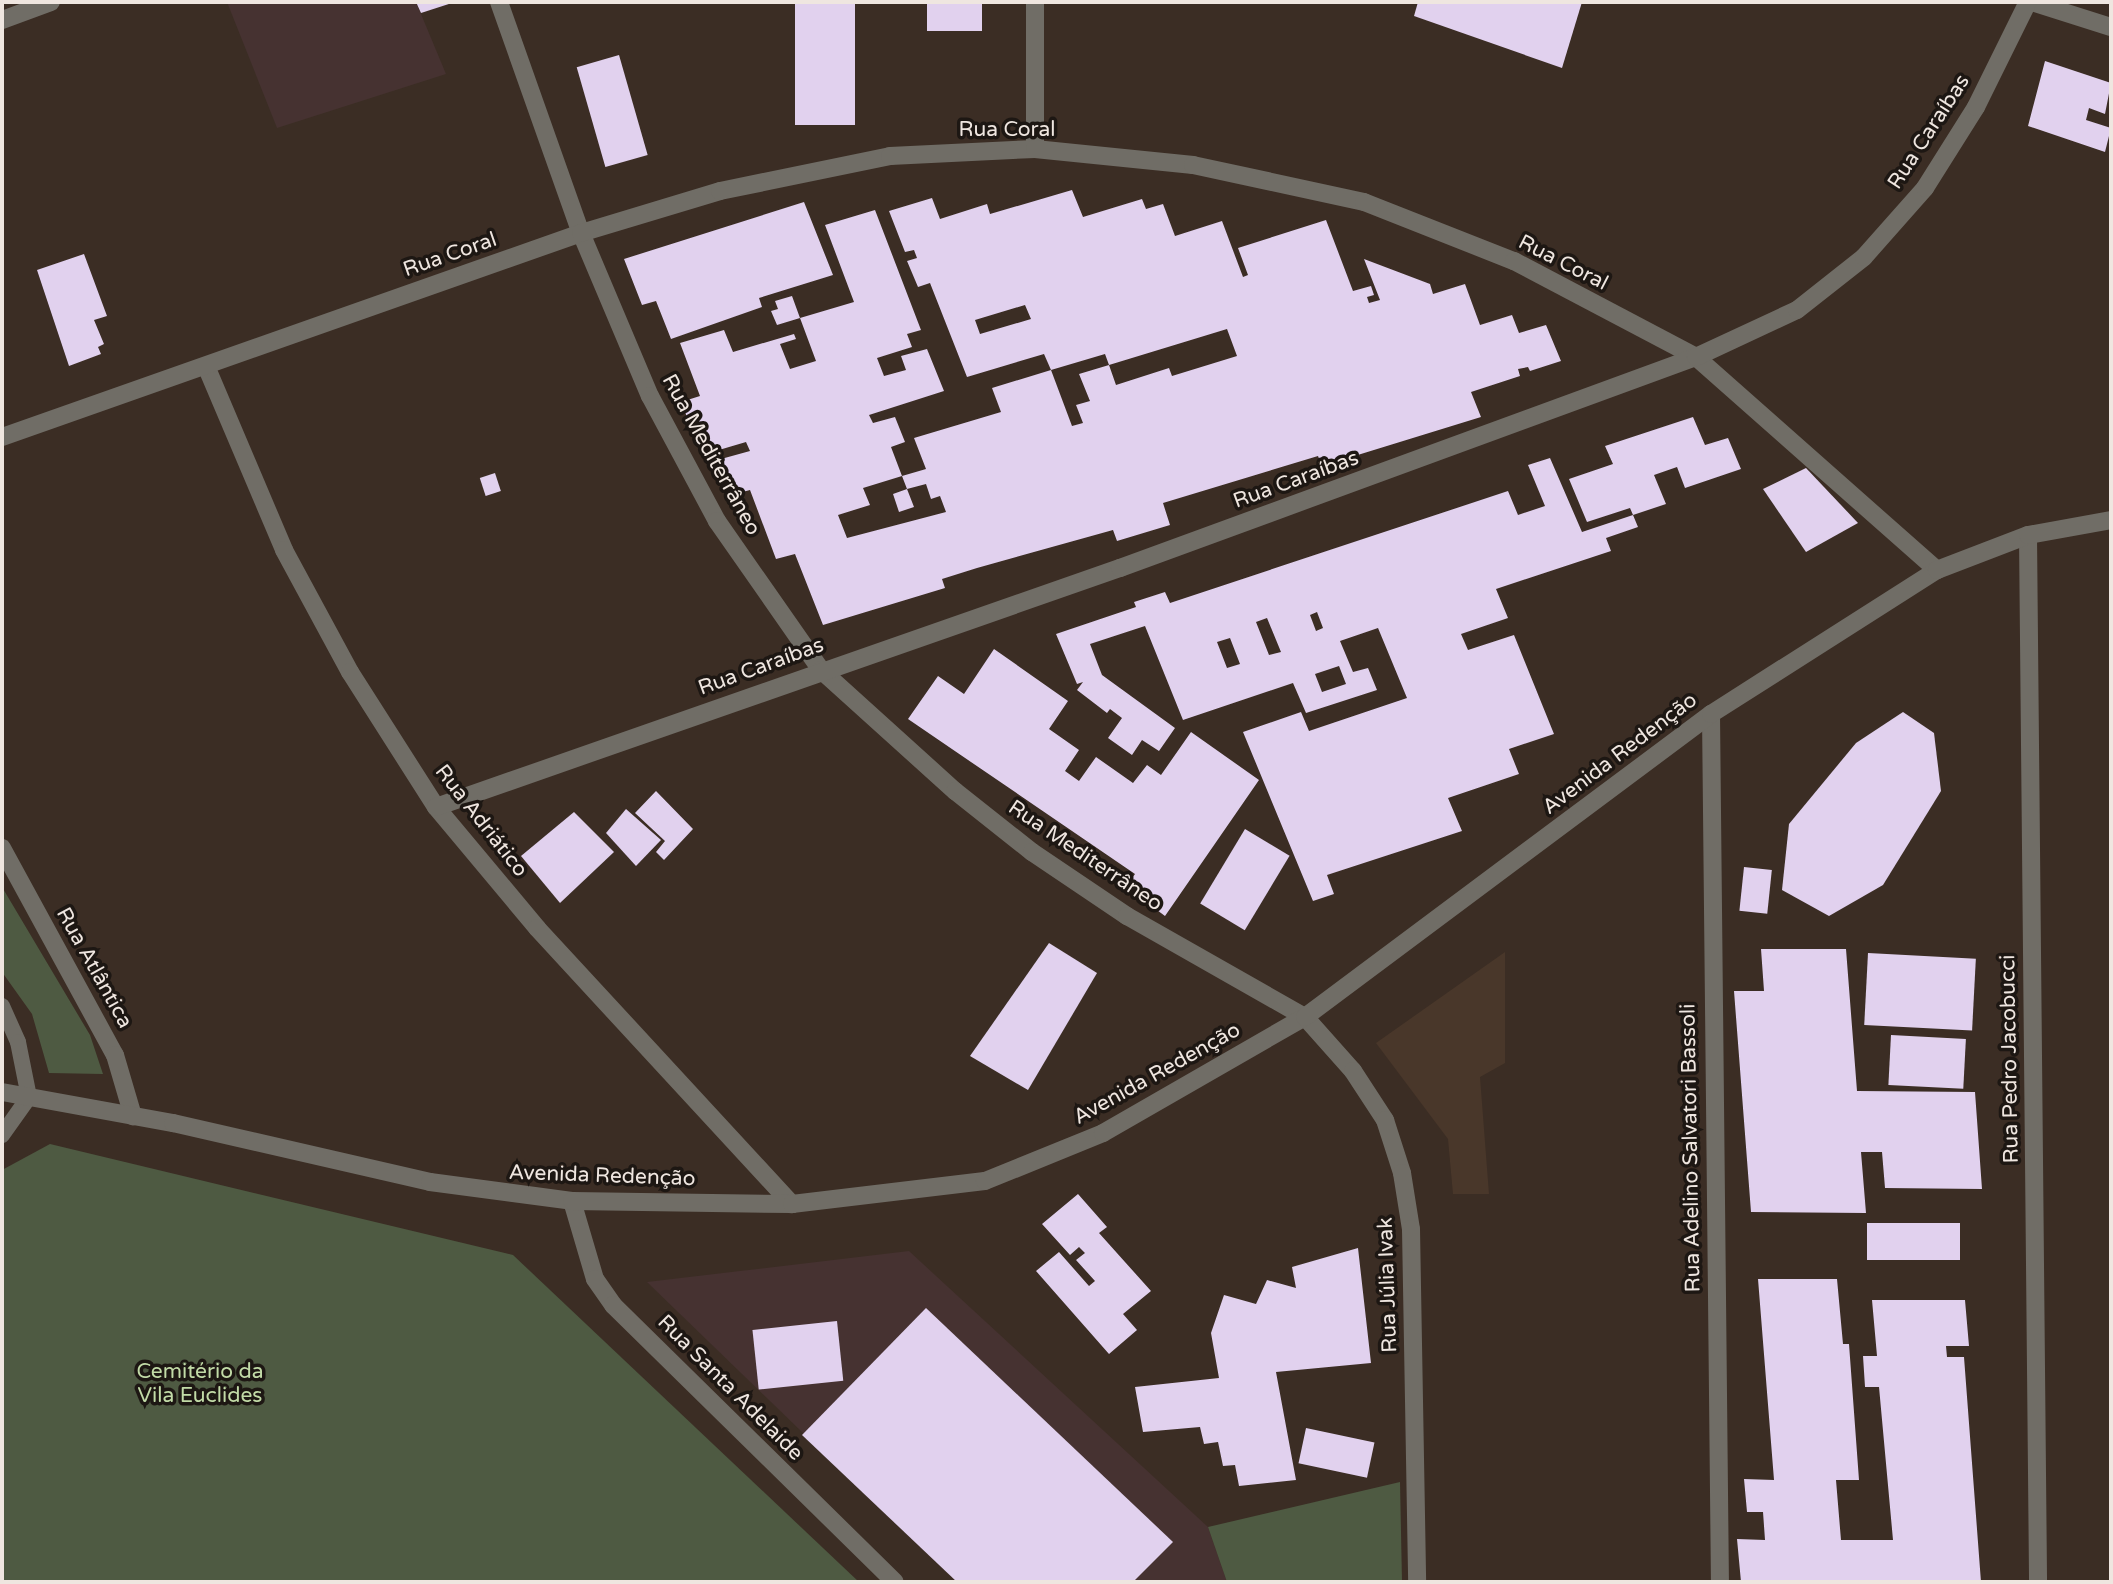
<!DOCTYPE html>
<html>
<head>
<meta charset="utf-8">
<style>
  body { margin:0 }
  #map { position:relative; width:2113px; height:1584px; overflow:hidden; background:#3b2d24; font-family:"Varela Round",sans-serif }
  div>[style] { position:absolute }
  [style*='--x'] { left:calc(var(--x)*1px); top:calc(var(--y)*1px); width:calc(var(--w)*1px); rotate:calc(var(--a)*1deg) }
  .built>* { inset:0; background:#49372a }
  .education>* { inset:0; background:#463231 }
  .green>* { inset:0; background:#4e5a42 }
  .building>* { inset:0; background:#e1d1ee; transform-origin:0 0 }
  .service>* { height:16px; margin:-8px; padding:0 8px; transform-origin:8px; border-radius:8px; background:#706d66 }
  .minor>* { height:18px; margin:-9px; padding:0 9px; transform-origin:9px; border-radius:9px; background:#706d66 }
  .tertiary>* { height:18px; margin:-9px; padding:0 9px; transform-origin:9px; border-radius:9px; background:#706d66 }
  span { translate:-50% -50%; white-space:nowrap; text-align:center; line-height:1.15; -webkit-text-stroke:7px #1d1713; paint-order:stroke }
  .street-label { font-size:21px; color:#efe6e0 }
  .park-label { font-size:21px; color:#c2dba7 }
  .frame { position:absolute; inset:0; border:4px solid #efe6e0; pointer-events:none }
</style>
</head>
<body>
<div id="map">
  <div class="built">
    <div style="clip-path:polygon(1505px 952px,1505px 1063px,1480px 1077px,1489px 1194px,1453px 1194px,1448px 1139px,1376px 1043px)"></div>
  </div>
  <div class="education">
    <div style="clip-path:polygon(227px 2px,416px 2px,446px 74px,277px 128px)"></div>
    <div style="clip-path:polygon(909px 1251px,1208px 1527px,1227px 1582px,957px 1582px,647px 1282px)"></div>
  </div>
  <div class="green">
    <div style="clip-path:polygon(2px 887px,90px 1035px,103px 1074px,49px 1073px,32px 1014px,2px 972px)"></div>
    <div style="clip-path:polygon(50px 1144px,513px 1255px,859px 1582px,2px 1582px,2px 1170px)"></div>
    <div style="clip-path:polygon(1400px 1482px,1402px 1582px,1227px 1582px,1208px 1527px)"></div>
  </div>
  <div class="building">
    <div style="clip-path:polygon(416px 2px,455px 2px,421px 13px)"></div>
    <div style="left:795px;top:2px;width:60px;height:123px"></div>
    <div style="left:927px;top:2px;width:55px;height:29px"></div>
    <div style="clip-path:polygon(1418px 2px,1582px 2px,1562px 68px,1414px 16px)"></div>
    <div style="left:619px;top:55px;width:104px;height:44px;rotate:74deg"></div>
    <div style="clip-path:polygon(2045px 61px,2111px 83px,2105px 114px,2089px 108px,2086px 120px,2111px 128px,2105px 152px,2028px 126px)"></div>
    <div style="clip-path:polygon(evenodd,1072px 190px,1083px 217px,1142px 199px,1146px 209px,1163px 204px,1175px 236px,1222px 221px,1243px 277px,1248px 275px,1238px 248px,1326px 220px,1353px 291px,1371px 286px,1374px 295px,1367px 297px,1369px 303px,1380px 300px,1364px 259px,1430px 284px,1433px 294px,1465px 284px,1480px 325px,1512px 315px,1519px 333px,1546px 325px,1561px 361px,1530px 371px,1528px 367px,1518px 369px,1520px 376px,1471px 392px,1481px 417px,1322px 466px,1318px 456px,1163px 503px,1170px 525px,1117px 541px,1113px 530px,977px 568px,942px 579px,945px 588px,823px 625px,795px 554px,776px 559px,750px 490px,735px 494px,721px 459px,750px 451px,746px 442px,702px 455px,681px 402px,700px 396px,680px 343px,724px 330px,733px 352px,794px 334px,796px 339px,780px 344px,790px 369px,816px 361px,800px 318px,854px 302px,825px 225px,875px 210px,921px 330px,907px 334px,912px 347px,877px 358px,884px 376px,906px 370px,901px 356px,927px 349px,944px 391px,869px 415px,873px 423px,895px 417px,905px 442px,891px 447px,902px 476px,863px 488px,870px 505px,838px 515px,847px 538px,946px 512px,940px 496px,931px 499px,926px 484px,907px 489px,914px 507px,899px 512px,893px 494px,907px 489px,902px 476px,926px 469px,914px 438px,1001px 412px,992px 388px,1051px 370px,1072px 426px,1083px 423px,1076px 405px,1090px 401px,1079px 374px,1109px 365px,1116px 385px,1169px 368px,1172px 376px,1237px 356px,1227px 329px,1109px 365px,1105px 354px,1051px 370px,1044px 354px,967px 377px,930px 283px,918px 287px,907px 261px,917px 258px,914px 250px,905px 252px,889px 211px,932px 198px,940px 219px,987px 204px,990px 214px,1072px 190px,1025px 305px,1031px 319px,980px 334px,975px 320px,1025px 305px)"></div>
    <div style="clip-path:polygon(804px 202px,833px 275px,759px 298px,762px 307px,671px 339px,656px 301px,642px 305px,624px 259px)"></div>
    <div style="clip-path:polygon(84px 254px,107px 316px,94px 320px,104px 344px,98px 347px,101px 354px,69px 366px,37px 270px)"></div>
    <div style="clip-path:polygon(792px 296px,800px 318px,777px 325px,771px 311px,778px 309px,775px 301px)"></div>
    <div style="clip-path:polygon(evenodd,1693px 417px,1705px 445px,1728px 438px,1741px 469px,1685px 488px,1677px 467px,1654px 475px,1666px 504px,1633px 515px,1638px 527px,1606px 538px,1611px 551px,1496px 589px,1508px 618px,1461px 634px,1468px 650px,1514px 635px,1554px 734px,1509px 749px,1519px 774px,1448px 798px,1462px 831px,1327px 875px,1334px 894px,1313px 901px,1243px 732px,1301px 712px,1309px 731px,1407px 698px,1378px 628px,1340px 641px,1353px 672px,1368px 668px,1377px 690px,1306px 713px,1293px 683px,1183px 720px,1145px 626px,1090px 644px,1102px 675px,1175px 728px,1159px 751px,1142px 740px,1132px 755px,1108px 738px,1122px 718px,1110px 709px,1107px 713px,1077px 690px,1083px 682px,1077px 684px,1056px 634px,1136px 607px,1134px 602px,1165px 592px,1170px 603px,1508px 491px,1518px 515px,1545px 506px,1528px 465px,1550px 458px,1582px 532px,1633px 515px,1630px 508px,1587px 522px,1569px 479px,1613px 464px,1605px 446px,1693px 417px,1317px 612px,1323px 628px,1316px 631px,1310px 615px,1317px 612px,1693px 417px,1267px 618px,1281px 652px,1269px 655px,1256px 622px,1267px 618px,1693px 417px,1230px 638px,1240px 664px,1227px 668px,1217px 642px,1230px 638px,1693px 417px,1339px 666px,1346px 684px,1322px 692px,1315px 674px,1339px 666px)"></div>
    <div style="clip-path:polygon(1806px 468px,1858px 523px,1806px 552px,1763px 489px)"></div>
    <div style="left:495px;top:473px;width:19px;height:16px;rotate:72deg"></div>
    <div style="clip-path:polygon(994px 649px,1068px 701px,1049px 729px,1079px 750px,1065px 771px,1079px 781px,1096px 757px,1133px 783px,1147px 765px,1161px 775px,1191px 732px,1259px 780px,1165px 916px,1126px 887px,1135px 874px,908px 719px,938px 676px,964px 694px)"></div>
    <div style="clip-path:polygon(1903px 712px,1934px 733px,1941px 791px,1883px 885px,1829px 916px,1782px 890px,1789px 824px,1856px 743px)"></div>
    <div style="clip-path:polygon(656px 791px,693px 829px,664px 860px,656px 852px,665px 841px,635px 813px)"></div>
    <div style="clip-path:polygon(626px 809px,661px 840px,636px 866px,606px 833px)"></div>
    <div style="clip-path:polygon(574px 812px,614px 852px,560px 903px,521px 856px)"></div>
    <div style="left:1245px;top:829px;width:52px;height:87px;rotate:31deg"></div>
    <div style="left:1744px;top:867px;width:28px;height:44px;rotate:6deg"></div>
    <div style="clip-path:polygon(1049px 943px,1097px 973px,1028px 1090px,970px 1056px)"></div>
    <div style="clip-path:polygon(1761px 949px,1846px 949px,1857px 1091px,1975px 1092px,1982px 1189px,1885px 1188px,1882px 1152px,1861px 1152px,1866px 1213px,1751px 1212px,1734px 991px,1764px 991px)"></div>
    <div style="left:1868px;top:953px;width:108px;height:72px;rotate:3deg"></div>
    <div style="left:1891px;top:1035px;width:75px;height:50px;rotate:3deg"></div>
    <div style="clip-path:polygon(1078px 1194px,1107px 1227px,1099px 1233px,1151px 1291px,1123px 1314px,1137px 1330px,1109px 1354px,1036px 1271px,1059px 1252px,1089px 1286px,1095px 1281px,1076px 1260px,1085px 1253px,1079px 1247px,1070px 1255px,1042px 1224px)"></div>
    <div style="left:1867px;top:1223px;width:93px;height:37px"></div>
    <div style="clip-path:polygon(1358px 1248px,1371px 1363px,1276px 1372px,1296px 1480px,1239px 1486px,1235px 1465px,1223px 1466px,1218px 1442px,1204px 1444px,1200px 1427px,1143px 1432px,1135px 1387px,1219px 1378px,1211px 1333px,1224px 1295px,1256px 1304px,1267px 1280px,1296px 1288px,1292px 1267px)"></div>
    <div style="clip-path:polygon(1758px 1279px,1837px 1279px,1843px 1344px,1849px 1344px,1859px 1480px,1836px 1480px,1841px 1540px,1893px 1540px,1879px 1387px,1865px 1387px,1863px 1356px,1877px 1356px,1872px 1300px,1965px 1300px,1969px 1346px,1946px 1346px,1947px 1357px,1964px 1357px,1981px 1582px,1741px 1582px,1737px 1539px,1765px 1540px,1763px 1512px,1747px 1512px,1744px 1479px,1774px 1480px)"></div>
    <div style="clip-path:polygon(926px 1308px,1173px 1542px,1133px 1582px,957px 1582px,802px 1435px)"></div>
    <div style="left:837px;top:1321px;width:60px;height:85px;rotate:84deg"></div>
    <div style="left:1306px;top:1428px;width:70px;height:36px;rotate:12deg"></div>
  </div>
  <div class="service">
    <div style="--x:2;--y:1006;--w:39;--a:66"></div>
    <div style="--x:18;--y:1042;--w:56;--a:78.7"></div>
    <div style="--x:29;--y:1097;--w:47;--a:125.4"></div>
  </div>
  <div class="minor">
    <div style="--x:499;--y:2;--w:245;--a:70.5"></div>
    <div style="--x:581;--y:233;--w:177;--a:67.1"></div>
    <div style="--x:650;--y:396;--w:142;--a:61.8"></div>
    <div style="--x:717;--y:521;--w:182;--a:55.1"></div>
    <div style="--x:821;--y:670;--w:181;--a:42.1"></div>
    <div style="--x:955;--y:791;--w:98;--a:38.4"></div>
    <div style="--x:1032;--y:852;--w:115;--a:34"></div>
    <div style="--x:1127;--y:916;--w:205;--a:29.6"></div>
    <div style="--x:1305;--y:1017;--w:72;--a:48.4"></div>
    <div style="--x:1353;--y:1071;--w:59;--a:56.9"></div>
    <div style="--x:1385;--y:1120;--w:56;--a:72.2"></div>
    <div style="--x:1402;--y:1173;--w:57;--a:80.9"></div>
    <div style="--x:1411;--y:1229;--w:353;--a:89"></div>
    <div style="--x:2032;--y:2;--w:83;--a:17.6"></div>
    <div style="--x:2;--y:20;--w:52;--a:-20.2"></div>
    <div style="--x:1035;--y:149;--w:147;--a:-90"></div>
    <div style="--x:206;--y:366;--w:200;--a:67"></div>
    <div style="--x:284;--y:550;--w:139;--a:61.6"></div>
    <div style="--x:350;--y:672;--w:160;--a:57.5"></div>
    <div style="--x:436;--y:807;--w:158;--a:50.1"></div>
    <div style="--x:537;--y:928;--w:376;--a:47.3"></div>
    <div style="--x:2;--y:437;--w:614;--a:-19.41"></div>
    <div style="--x:581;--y:233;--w:145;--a:-16.8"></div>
    <div style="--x:720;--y:191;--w:174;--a:-11.6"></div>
    <div style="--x:890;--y:156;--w:145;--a:-2.8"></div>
    <div style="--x:1035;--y:149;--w:159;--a:5.8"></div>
    <div style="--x:1193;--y:165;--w:175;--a:12.2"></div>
    <div style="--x:1364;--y:202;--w:161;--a:21.5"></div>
    <div style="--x:1514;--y:261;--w:206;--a:27.8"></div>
    <div style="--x:1696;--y:357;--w:322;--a:41.5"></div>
    <div style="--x:2028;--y:535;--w:1047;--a:89.45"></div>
    <div style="--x:1711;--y:714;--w:868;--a:89.41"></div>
    <div style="--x:436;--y:807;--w:725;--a:-19.26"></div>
    <div style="--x:1120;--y:568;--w:613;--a:-20.12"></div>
    <div style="--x:1696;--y:357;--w:111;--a:-25"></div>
    <div style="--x:1797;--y:310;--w:85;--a:-38.3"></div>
    <div style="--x:1864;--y:257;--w:92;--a:-48.5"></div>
    <div style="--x:1925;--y:188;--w:96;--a:-57.8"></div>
    <div style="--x:1976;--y:107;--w:117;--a:-63.7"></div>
    <div style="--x:2;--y:848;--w:236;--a:61.4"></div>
    <div style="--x:115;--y:1055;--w:64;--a:73.6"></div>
    <div style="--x:572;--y:1201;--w:81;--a:73.6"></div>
    <div style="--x:595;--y:1279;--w:32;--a:55"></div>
    <div style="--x:613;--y:1305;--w:395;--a:44.5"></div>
  </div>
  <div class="tertiary">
    <div style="--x:2;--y:1092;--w:174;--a:10.3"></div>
    <div style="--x:173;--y:1123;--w:264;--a:12.9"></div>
    <div style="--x:430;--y:1182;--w:143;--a:7.6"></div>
    <div style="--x:572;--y:1201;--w:220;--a:0.8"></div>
    <div style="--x:792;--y:1204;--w:194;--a:-6.8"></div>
    <div style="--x:985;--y:1181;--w:127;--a:-22.1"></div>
    <div style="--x:1103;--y:1133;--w:233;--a:-29.9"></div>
    <div style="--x:1305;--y:1017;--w:507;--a:-36.73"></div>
    <div style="--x:1711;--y:714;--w:268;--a:-32.5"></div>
    <div style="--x:1937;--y:570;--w:97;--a:-21"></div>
    <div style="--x:2028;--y:535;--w:84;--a:-10.2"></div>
  </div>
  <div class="street-label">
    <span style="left:1007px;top:130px">Rua Coral</span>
    <span style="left:1929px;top:132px;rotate:-57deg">Rua Caraíbas</span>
    <span style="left:450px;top:255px;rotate:-19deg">Rua Coral</span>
    <span style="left:1563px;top:263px;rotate:27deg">Rua Coral</span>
    <span style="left:711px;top:455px;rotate:61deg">Rua Mediterrâneo</span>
    <span style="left:1296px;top:480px;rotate:-20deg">Rua Caraíbas</span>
    <span style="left:761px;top:667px;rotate:-20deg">Rua Caraíbas</span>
    <span style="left:1620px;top:754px;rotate:-37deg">Avenida Redenção</span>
    <span style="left:481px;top:821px;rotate:52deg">Rua Adriático</span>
    <span style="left:1085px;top:856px;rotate:34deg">Rua Mediterrâneo</span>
    <span style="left:94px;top:968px;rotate:61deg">Rua Atlântica</span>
    <span style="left:2010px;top:1059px;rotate:-91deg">Rua Pedro Jacobucci</span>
    <span style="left:1157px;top:1074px;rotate:-29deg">Avenida Redenção</span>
    <span style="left:1691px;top:1148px;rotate:-91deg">Rua Adelino Salvatori Bassoli</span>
    <span style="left:602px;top:1176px;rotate:2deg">Avenida Redenção</span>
    <span style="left:1388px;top:1285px;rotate:-92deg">Rua Júlia Ivak</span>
    <span style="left:730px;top:1388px;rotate:45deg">Rua Santa Adelaide</span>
  </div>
  <div class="park-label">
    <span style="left:200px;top:1384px">Cemitério da<br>Vila Euclides</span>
  </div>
  <div class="frame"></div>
</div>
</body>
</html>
